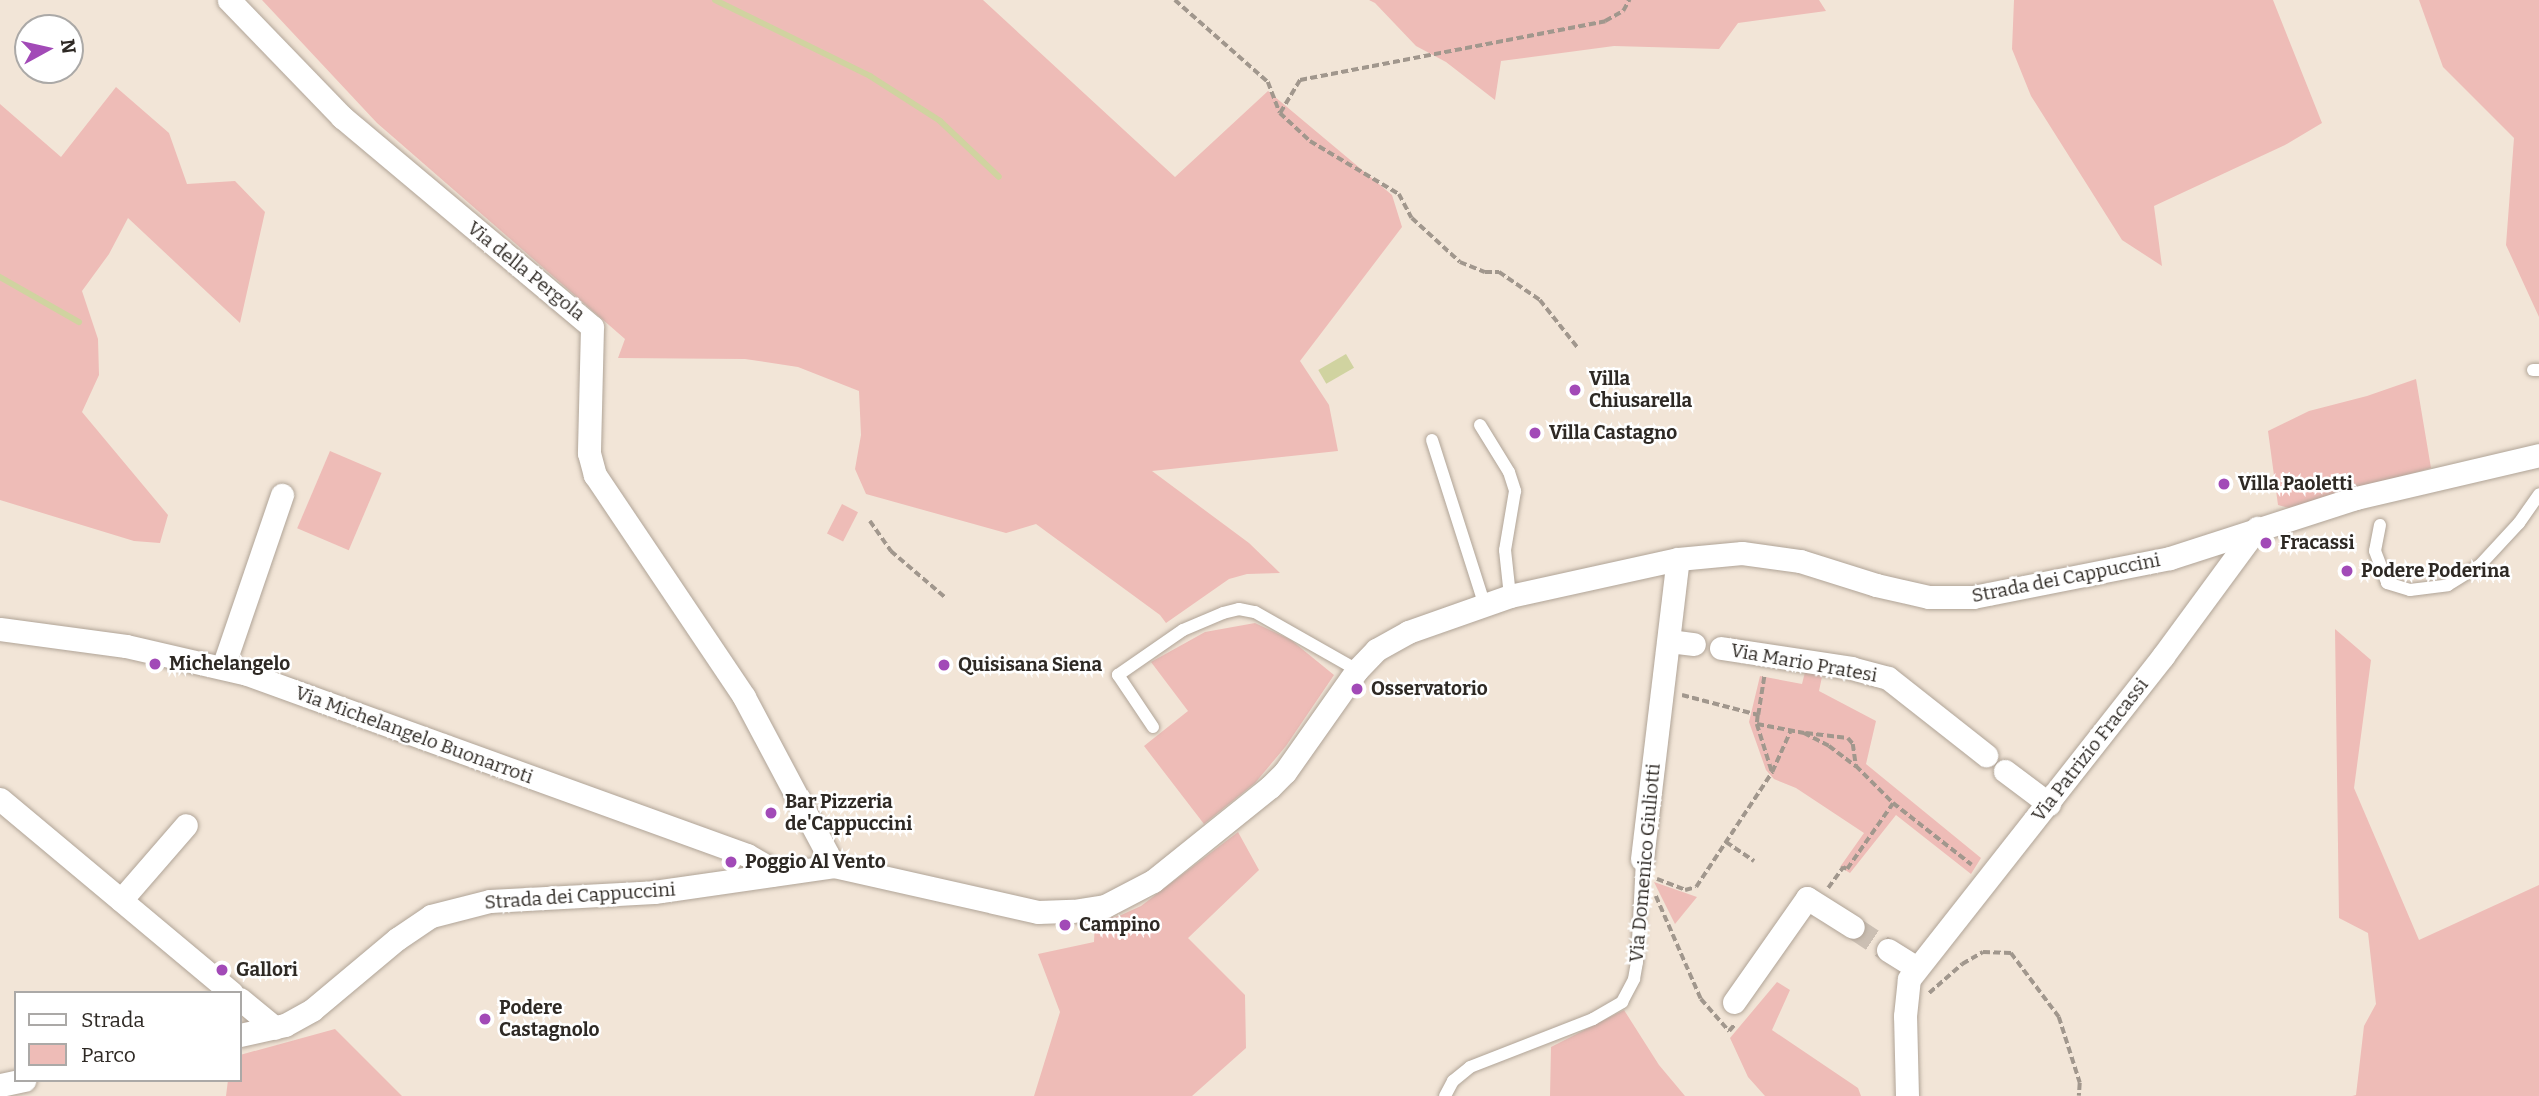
<!DOCTYPE html>
<html>
<head>
<meta charset="utf-8">
<style>
  body { margin:0 }
  #map { position:relative; width:2539px; height:1096px; overflow:hidden; background:#f2e5d7; font-family:Bitter,serif }
  div>[style] { position:absolute }
  [style*='--x'] { left:calc(var(--x)*1px); top:calc(var(--y)*1px); width:calc(var(--w)*1px); rotate:calc(var(--a)*1deg) }
  .green>* { inset:0; background:#eebcb7; transform-origin:0 0 }
  .water>* { inset:0; background:#d0d3a0; transform-origin:0 0 }
  .stream>* { height:6px; margin:-3px; padding:0 3px; transform-origin:3px; border-radius:3px; background:#d0d3a0 }
  .minor-tunnel>* { height:23px; margin-top:-11.5px; transform-origin:0; background:repeating-linear-gradient(90deg,#cbbfb3 0 23px,transparent 0 34px) }
  .path>* { height:3.5px; margin-top:-1.75px; transform-origin:0; background:repeating-linear-gradient(90deg,#a1978d 0 7px,transparent 0 10.5px) }
  .roads { filter:drop-shadow(0 0 2px #b0a497) drop-shadow(0 0 2px #b0a497) }
  .service>* { height:12px; margin:-6px; padding:0 6px; transform-origin:6px; border-radius:6px; background:#fff }
  .minor>* { height:23px; margin:-11.5px; padding:0 11.5px; transform-origin:11.5px; border-radius:11.5px; background:#fff }
  .dots>* { width:19px; height:19px; translate:-50% -50%; box-sizing:border-box; border:4px solid #fff; border-radius:50% }
  span { translate:-50% -50%; white-space:nowrap; text-align:center; line-height:1.15; -webkit-text-stroke:5px #fff; paint-order:stroke }
  .street-label { font-size:19px; color:#2e2924 }
  .poi-label { font-size:19px; color:#2e2924; font-weight:700 }
  .left { translate:0 -50%; text-align:left }
  .legend { position:absolute; left:14px; top:991px; width:228px; height:91px; box-sizing:border-box; background:#fff; border:2px solid #aba9a7; margin:0; padding:9px 12px; list-style:none; font-size:21px; color:#2e2924 }
  .legend li { display:flex; align-items:center; gap:14px; height:35px }
  .legend b { width:35px; border:2px solid #aba9a7 }
  .north { position:absolute; left:14px; top:14px; width:70px; height:70px; box-sizing:border-box; background:#fff; border:2px solid #aba9a7; border-radius:50%; rotate:82deg; font-size:19px; font-weight:700; line-height:28px; text-align:center; color:#2e2924 }
  .north::after { content:''; display:block; margin:auto; width:24px; height:32px; background:#a24ab7; clip-path:polygon(50% 0,100% 100%,50% 72%,0 100%) }
</style>
</head>
<body>
<div id="map">
  <div class="green">
    <div style="clip-path:polygon(262px 0,983px 0,1175px 177px,1268px 91px,1392px 195px,1402px 227px,1300px 361px,1329px 405px,1338px 451px,1152px 471px,1249px 543px,1280px 573px,1247px 574px,1229px 579px,1166px 623px,1160px 615px,1036px 524px,1006px 533px,866px 494px,855px 469px,861px 435px,859px 391px,798px 367px,745px 359px,618px 358px,625px 339px,377px 123px)"></div>
    <div style="clip-path:polygon(1369px 0,1819px 0,1826px 11px,1738px 23px,1719px 49px,1614px 46px,1501px 61px,1495px 100px,1446px 62px,1416px 46px,1375px 3px)"></div>
    <div style="clip-path:polygon(2014px 0,2273px 0,2322px 123px,2285px 145px,2154px 206px,2162px 266px,2122px 240px,2031px 96px,2012px 49px)"></div>
    <div style="clip-path:polygon(2419px 0,2539px 0,2539px 317px,2506px 245px,2514px 138px,2443px 67px)"></div>
    <div style="clip-path:polygon(116px 87px,169px 133px,187px 184px,235px 181px,265px 212px,240px 323px,128px 218px,109px 254px,82px 291px,98px 339px,99px 375px,82px 412px,168px 515px,160px 543px,134px 541px,0 500px,0 104px,61px 157px)"></div>
    <div style="clip-path:polygon(2416px 379px,2431px 468px,2289px 508px,2278px 505px,2268px 431px,2309px 411px,2367px 396px)"></div>
    <div style="left:330px;top:451px;width:56px;height:84px;rotate:23deg"></div>
    <div style="left:842px;top:504px;width:18px;height:33px;rotate:27deg"></div>
    <div style="clip-path:polygon(1255px 623px,1291px 640px,1334px 675px,1286px 746px,1255px 783px,1204px 824px,1144px 746px,1188px 711px,1151px 662px,1205px 632px)"></div>
    <div style="clip-path:polygon(2335px 629px,2371px 660px,2354px 788px,2419px 940px,2539px 885px,2539px 1096px,2352px 1096px,2356px 1095px,2364px 1026px,2376px 1004px,2368px 933px,2339px 918px)"></div>
    <div style="clip-path:polygon(1806px 668px,1823px 672px,1819px 691px,1876px 721px,1866px 764px,1981px 858px,1971px 874px,1896px 815px,1850px 873px,1840px 867px,1864px 833px,1796px 788px,1774px 779px,1766px 770px,1749px 722px,1760px 676px,1802px 684px)"></div>
    <div style="clip-path:polygon(1238px 832px,1259px 870px,1188px 938px,1245px 995px,1246px 1048px,1192px 1096px,1034px 1096px,1060px 1012px,1038px 954px,1094px 942px,1095px 920px,1119px 916px,1141px 906px)"></div>
    <div style="clip-path:polygon(1654px 882px,1697px 897px,1675px 924px)"></div>
    <div style="clip-path:polygon(1777px 982px,1790px 990px,1772px 1030px,1858px 1088px,1861px 1096px,1765px 1096px,1748px 1077px,1730px 1038px)"></div>
    <div style="clip-path:polygon(1624px 1010px,1659px 1065px,1685px 1096px,1550px 1096px,1551px 1047px)"></div>
    <div style="clip-path:polygon(335px 1029px,402px 1096px,226px 1096px,228px 1080px,240px 1080px,240px 1055px)"></div>
  </div>
  <div class="water">
    <div style="left:1346px;top:354px;width:16px;height:32px;rotate:60deg"></div>
  </div>
  <div class="stream">
    <div style="--x:715;--y:0;--w:173;--a:26.1"></div>
    <div style="--x:870;--y:76;--w:83;--a:32.7"></div>
    <div style="--x:940;--y:121;--w:81;--a:43.5"></div>
    <div style="--x:0;--y:277;--w:91;--a:29.7"></div>
  </div>
  <div class="minor-tunnel">
    <div style="--x:1853;--y:927;--w:42;--a:33.3"></div>
  </div>
  <div class="path">
    <div style="--x:1175;--y:0;--w:124;--a:41.4"></div>
    <div style="--x:1268;--y:82;--w:33;--a:69"></div>
    <div style="--x:1280;--y:113;--w:41;--a:43"></div>
    <div style="--x:1310;--y:141;--w:104;--a:30.8"></div>
    <div style="--x:1399;--y:194;--w:27;--a:62"></div>
    <div style="--x:1412;--y:218;--w:65;--a:42.5"></div>
    <div style="--x:1460;--y:262;--w:27;--a:22"></div>
    <div style="--x:1485;--y:272;--w:14;--a:0"></div>
    <div style="--x:1499;--y:272;--w:50;--a:34.3"></div>
    <div style="--x:1540;--y:300;--w:61;--a:51.6"></div>
    <div style="--x:1280;--y:113;--w:39;--a:-59"></div>
    <div style="--x:1300;--y:80;--w:311;--a:-10.9"></div>
    <div style="--x:1605;--y:21;--w:21;--a:-29"></div>
    <div style="--x:1623;--y:11;--w:13;--a:-61"></div>
    <div style="--x:870;--y:521;--w:37;--a:55"></div>
    <div style="--x:891;--y:551;--w:72;--a:40.5"></div>
    <div style="--x:1682;--y:695;--w:79;--a:14.7"></div>
    <div style="--x:1758;--y:715;--w:9;--a:96"></div>
    <div style="--x:1757;--y:724;--w:48;--a:10.8"></div>
    <div style="--x:1804;--y:733;--w:28;--a:27"></div>
    <div style="--x:1829;--y:746;--w:34;--a:37"></div>
    <div style="--x:1856;--y:766;--w:52;--a:45"></div>
    <div style="--x:1893;--y:803;--w:100;--a:38.1"></div>
    <div style="--x:1758;--y:715;--w:39;--a:-81"></div>
    <div style="--x:1757;--y:724;--w:50;--a:72.6"></div>
    <div style="--x:1806;--y:733;--w:42;--a:6.8"></div>
    <div style="--x:1848;--y:738;--w:8;--a:50"></div>
    <div style="--x:1853;--y:744;--w:22;--a:82"></div>
    <div style="--x:1726;--y:842;--w:34;--a:34"></div>
    <div style="--x:1657;--y:879;--w:30;--a:21"></div>
    <div style="--x:1685;--y:890;--w:11;--a:-15"></div>
    <div style="--x:1696;--y:887;--w:138;--a:-56.5"></div>
    <div style="--x:1772;--y:772;--w:44;--a:-65.8"></div>
    <div style="--x:1828;--y:888;--w:26;--a:-54"></div>
    <div style="--x:1843;--y:867;--w:4;--a:27"></div>
    <div style="--x:1847;--y:869;--w:80;--a:-55.1"></div>
    <div style="--x:1656;--y:896;--w:112;--a:66.4"></div>
    <div style="--x:1701;--y:999;--w:43;--a:48.8"></div>
    <div style="--x:1729;--y:1031;--w:9;--a:-49"></div>
    <div style="--x:1929;--y:993;--w:44;--a:-41.3"></div>
    <div style="--x:1962;--y:964;--w:24;--a:-30"></div>
    <div style="--x:1983;--y:952;--w:28;--a:2"></div>
    <div style="--x:2011;--y:953;--w:80;--a:53.1"></div>
    <div style="--x:2059;--y:1017;--w:69;--a:72.3"></div>
    <div style="--x:2080;--y:1083;--w:13;--a:94"></div>
  </div>
  <div class="roads">
    <div class="service">
      <div style="--x:2533;--y:370;--w:6;--a:0"></div>
      <div style="--x:1480;--y:425;--w:55;--a:58.3"></div>
      <div style="--x:1509;--y:472;--w:20;--a:72"></div>
      <div style="--x:1515;--y:491;--w:60;--a:99.6"></div>
      <div style="--x:1505;--y:550;--w:46;--a:83.8"></div>
      <div style="--x:1432;--y:440;--w:171;--a:72.3"></div>
      <div style="--x:2380;--y:525;--w:26;--a:101"></div>
      <div style="--x:2375;--y:551;--w:34;--a:69"></div>
      <div style="--x:2387;--y:583;--w:24;--a:17"></div>
      <div style="--x:2410;--y:590;--w:38;--a:-7"></div>
      <div style="--x:2448;--y:585;--w:39;--a:-32"></div>
      <div style="--x:2481;--y:564;--w:56;--a:-47.2"></div>
      <div style="--x:2519;--y:523;--w:35;--a:-55"></div>
      <div style="--x:1153;--y:727;--w:63;--a:-123.9"></div>
      <div style="--x:1118;--y:675;--w:79;--a:-34.7"></div>
      <div style="--x:1183;--y:630;--w:43;--a:-23"></div>
      <div style="--x:1223;--y:613;--w:16;--a:-14"></div>
      <div style="--x:1239;--y:609;--w:16;--a:11"></div>
      <div style="--x:1255;--y:612;--w:117;--a:29.6"></div>
      <div style="--x:1445;--y:1096;--w:17;--a:-62"></div>
      <div style="--x:1453;--y:1081;--w:22;--a:-39"></div>
      <div style="--x:1470;--y:1067;--w:132;--a:-21.3"></div>
      <div style="--x:1593;--y:1019;--w:34;--a:-30"></div>
      <div style="--x:1622;--y:1002;--w:26;--a:-62"></div>
      <div style="--x:1634;--y:979;--w:17;--a:-80"></div>
      <div style="--x:1637;--y:962;--w:103;--a:-87.2"></div>
    </div>
    <div class="minor">
      <div style="--x:229;--y:0;--w:163;--a:46"></div>
      <div style="--x:342;--y:117;--w:326;--a:40"></div>
      <div style="--x:592;--y:327;--w:126;--a:91.4"></div>
      <div style="--x:589;--y:453;--w:23;--a:75"></div>
      <div style="--x:595;--y:475;--w:267;--a:56.1"></div>
      <div style="--x:744;--y:697;--w:191;--a:62"></div>
      <div style="--x:0;--y:629;--w:127;--a:7.7"></div>
      <div style="--x:126;--y:646;--w:124;--a:13"></div>
      <div style="--x:247;--y:674;--w:532;--a:19.9"></div>
      <div style="--x:747;--y:855;--w:22;--a:30"></div>
      <div style="--x:766;--y:866;--w:11;--a:52"></div>
      <div style="--x:1669;--y:641;--w:25;--a:7"></div>
      <div style="--x:1721;--y:648;--w:132;--a:8.7"></div>
      <div style="--x:1851;--y:668;--w:38;--a:15"></div>
      <div style="--x:1888;--y:678;--w:125;--a:38.2"></div>
      <div style="--x:223;--y:667;--w:182;--a:-71.1"></div>
      <div style="--x:2005;--y:771;--w:55;--a:36.9"></div>
      <div style="--x:0;--y:799;--w:302;--a:39.9"></div>
      <div style="--x:1642;--y:859;--w:302;--a:-83.2"></div>
      <div style="--x:121;--y:900;--w:99;--a:-49.1"></div>
      <div style="--x:1888;--y:950;--w:34;--a:32"></div>
      <div style="--x:240;--y:999;--w:45;--a:39.6"></div>
      <div style="--x:1734;--y:1002;--w:127;--a:-54.9"></div>
      <div style="--x:1807;--y:898;--w:54;--a:32.2"></div>
      <div style="--x:240;--y:1035;--w:46;--a:-12.5"></div>
      <div style="--x:285;--y:1025;--w:31;--a:-29"></div>
      <div style="--x:312;--y:1010;--w:111;--a:-39.9"></div>
      <div style="--x:397;--y:939;--w:41;--a:-34.1"></div>
      <div style="--x:431;--y:916;--w:61;--a:-14.3"></div>
      <div style="--x:490;--y:901;--w:164;--a:-3.1"></div>
      <div style="--x:654;--y:892;--w:182;--a:-8.2"></div>
      <div style="--x:834;--y:866;--w:209;--a:12.7"></div>
      <div style="--x:1038;--y:912;--w:35;--a:-2"></div>
      <div style="--x:1073;--y:911;--w:32;--a:-9"></div>
      <div style="--x:1105;--y:906;--w:54;--a:-27.5"></div>
      <div style="--x:1153;--y:881;--w:150;--a:-38.8"></div>
      <div style="--x:1270;--y:787;--w:21;--a:-45"></div>
      <div style="--x:1285;--y:772;--w:125;--a:-54.8"></div>
      <div style="--x:1357;--y:670;--w:28;--a:-46"></div>
      <div style="--x:1376;--y:650;--w:37;--a:-29"></div>
      <div style="--x:1408;--y:632;--w:108;--a:-19.4"></div>
      <div style="--x:1510;--y:596;--w:172;--a:-12.4"></div>
      <div style="--x:1678;--y:559;--w:64;--a:-5.4"></div>
      <div style="--x:1742;--y:553;--w:59;--a:7.9"></div>
      <div style="--x:1800;--y:561;--w:80;--a:17.5"></div>
      <div style="--x:1876;--y:585;--w:54;--a:12.8"></div>
      <div style="--x:1929;--y:597;--w:44;--a:0"></div>
      <div style="--x:1973;--y:597;--w:201;--a:-11.2"></div>
      <div style="--x:2170;--y:558;--w:195;--a:-17.9"></div>
      <div style="--x:2356;--y:498;--w:188;--a:-13.2"></div>
      <div style="--x:0;--y:1085;--w:25;--a:-12"></div>
      <div style="--x:1907;--y:1096;--w:80;--a:-91.4"></div>
      <div style="--x:1905;--y:1016;--w:37;--a:-84"></div>
      <div style="--x:1909;--y:979;--w:411;--a:-51.8"></div>
      <div style="--x:2163;--y:656;--w:159;--a:-53.7"></div>
    </div>
  </div>
  <div class="dots">
    <div style="left:1575px;top:390px;background:#a24ab7"></div>
    <div style="left:1535px;top:433px;background:#a24ab7"></div>
    <div style="left:2224px;top:484px;background:#a24ab7"></div>
    <div style="left:2266px;top:543px;background:#a24ab7"></div>
    <div style="left:2347px;top:571px;background:#a24ab7"></div>
    <div style="left:155px;top:664px;background:#a24ab7"></div>
    <div style="left:944px;top:665px;background:#a24ab7"></div>
    <div style="left:1357px;top:689px;background:#a24ab7"></div>
    <div style="left:771px;top:813px;background:#a24ab7"></div>
    <div style="left:731px;top:862px;background:#a24ab7"></div>
    <div style="left:1065px;top:925px;background:#a24ab7"></div>
    <div style="left:222px;top:970px;background:#a24ab7"></div>
    <div style="left:485px;top:1019px;background:#a24ab7"></div>
  </div>
  <div class="street-label">
    <span style="left:526px;top:271px;rotate:39deg">Via della Pergola</span>
    <span style="left:2066px;top:578px;rotate:-11deg">Strada dei Cappuccini</span>
    <span style="left:1804px;top:663px;rotate:10deg">Via Mario Pratesi</span>
    <span style="left:414px;top:735px;rotate:20deg">Via Michelangelo Buonarroti</span>
    <span style="left:2090px;top:750px;rotate:-52deg">Via Patrizio Fracassi</span>
    <span style="left:1645px;top:863px;rotate:-85deg">Via Domenico Giuliotti</span>
    <span style="left:580px;top:896px;rotate:-4deg">Strada dei Cappuccini</span>
  </div>
  <div class="poi-label">
    <span class="left" style="left:1589px;top:390px">Villa<br>Chiusarella</span>
    <span class="left" style="left:1549px;top:433px">Villa Castagno</span>
    <span class="left" style="left:2238px;top:484px">Villa Paoletti</span>
    <span class="left" style="left:2280px;top:543px">Fracassi</span>
    <span class="left" style="left:2361px;top:571px">Podere Poderina</span>
    <span class="left" style="left:169px;top:664px">Michelangelo</span>
    <span class="left" style="left:958px;top:665px">Quisisana Siena</span>
    <span class="left" style="left:1371px;top:689px">Osservatorio</span>
    <span class="left" style="left:785px;top:813px">Bar Pizzeria<br>de'Cappuccini</span>
    <span class="left" style="left:745px;top:862px">Poggio Al Vento</span>
    <span class="left" style="left:1079px;top:925px">Campino</span>
    <span class="left" style="left:236px;top:970px">Gallori</span>
    <span class="left" style="left:499px;top:1019px">Podere<br>Castagnolo</span>
  </div>
  <ul class="legend">
  <li><b style="height:9px;background:#fff"></b>Strada</li>
  <li><b style="height:19px;background:#eebcb7"></b>Parco</li>
  </ul>
  <div class="north">N</div>
</div>
</body>
</html>
